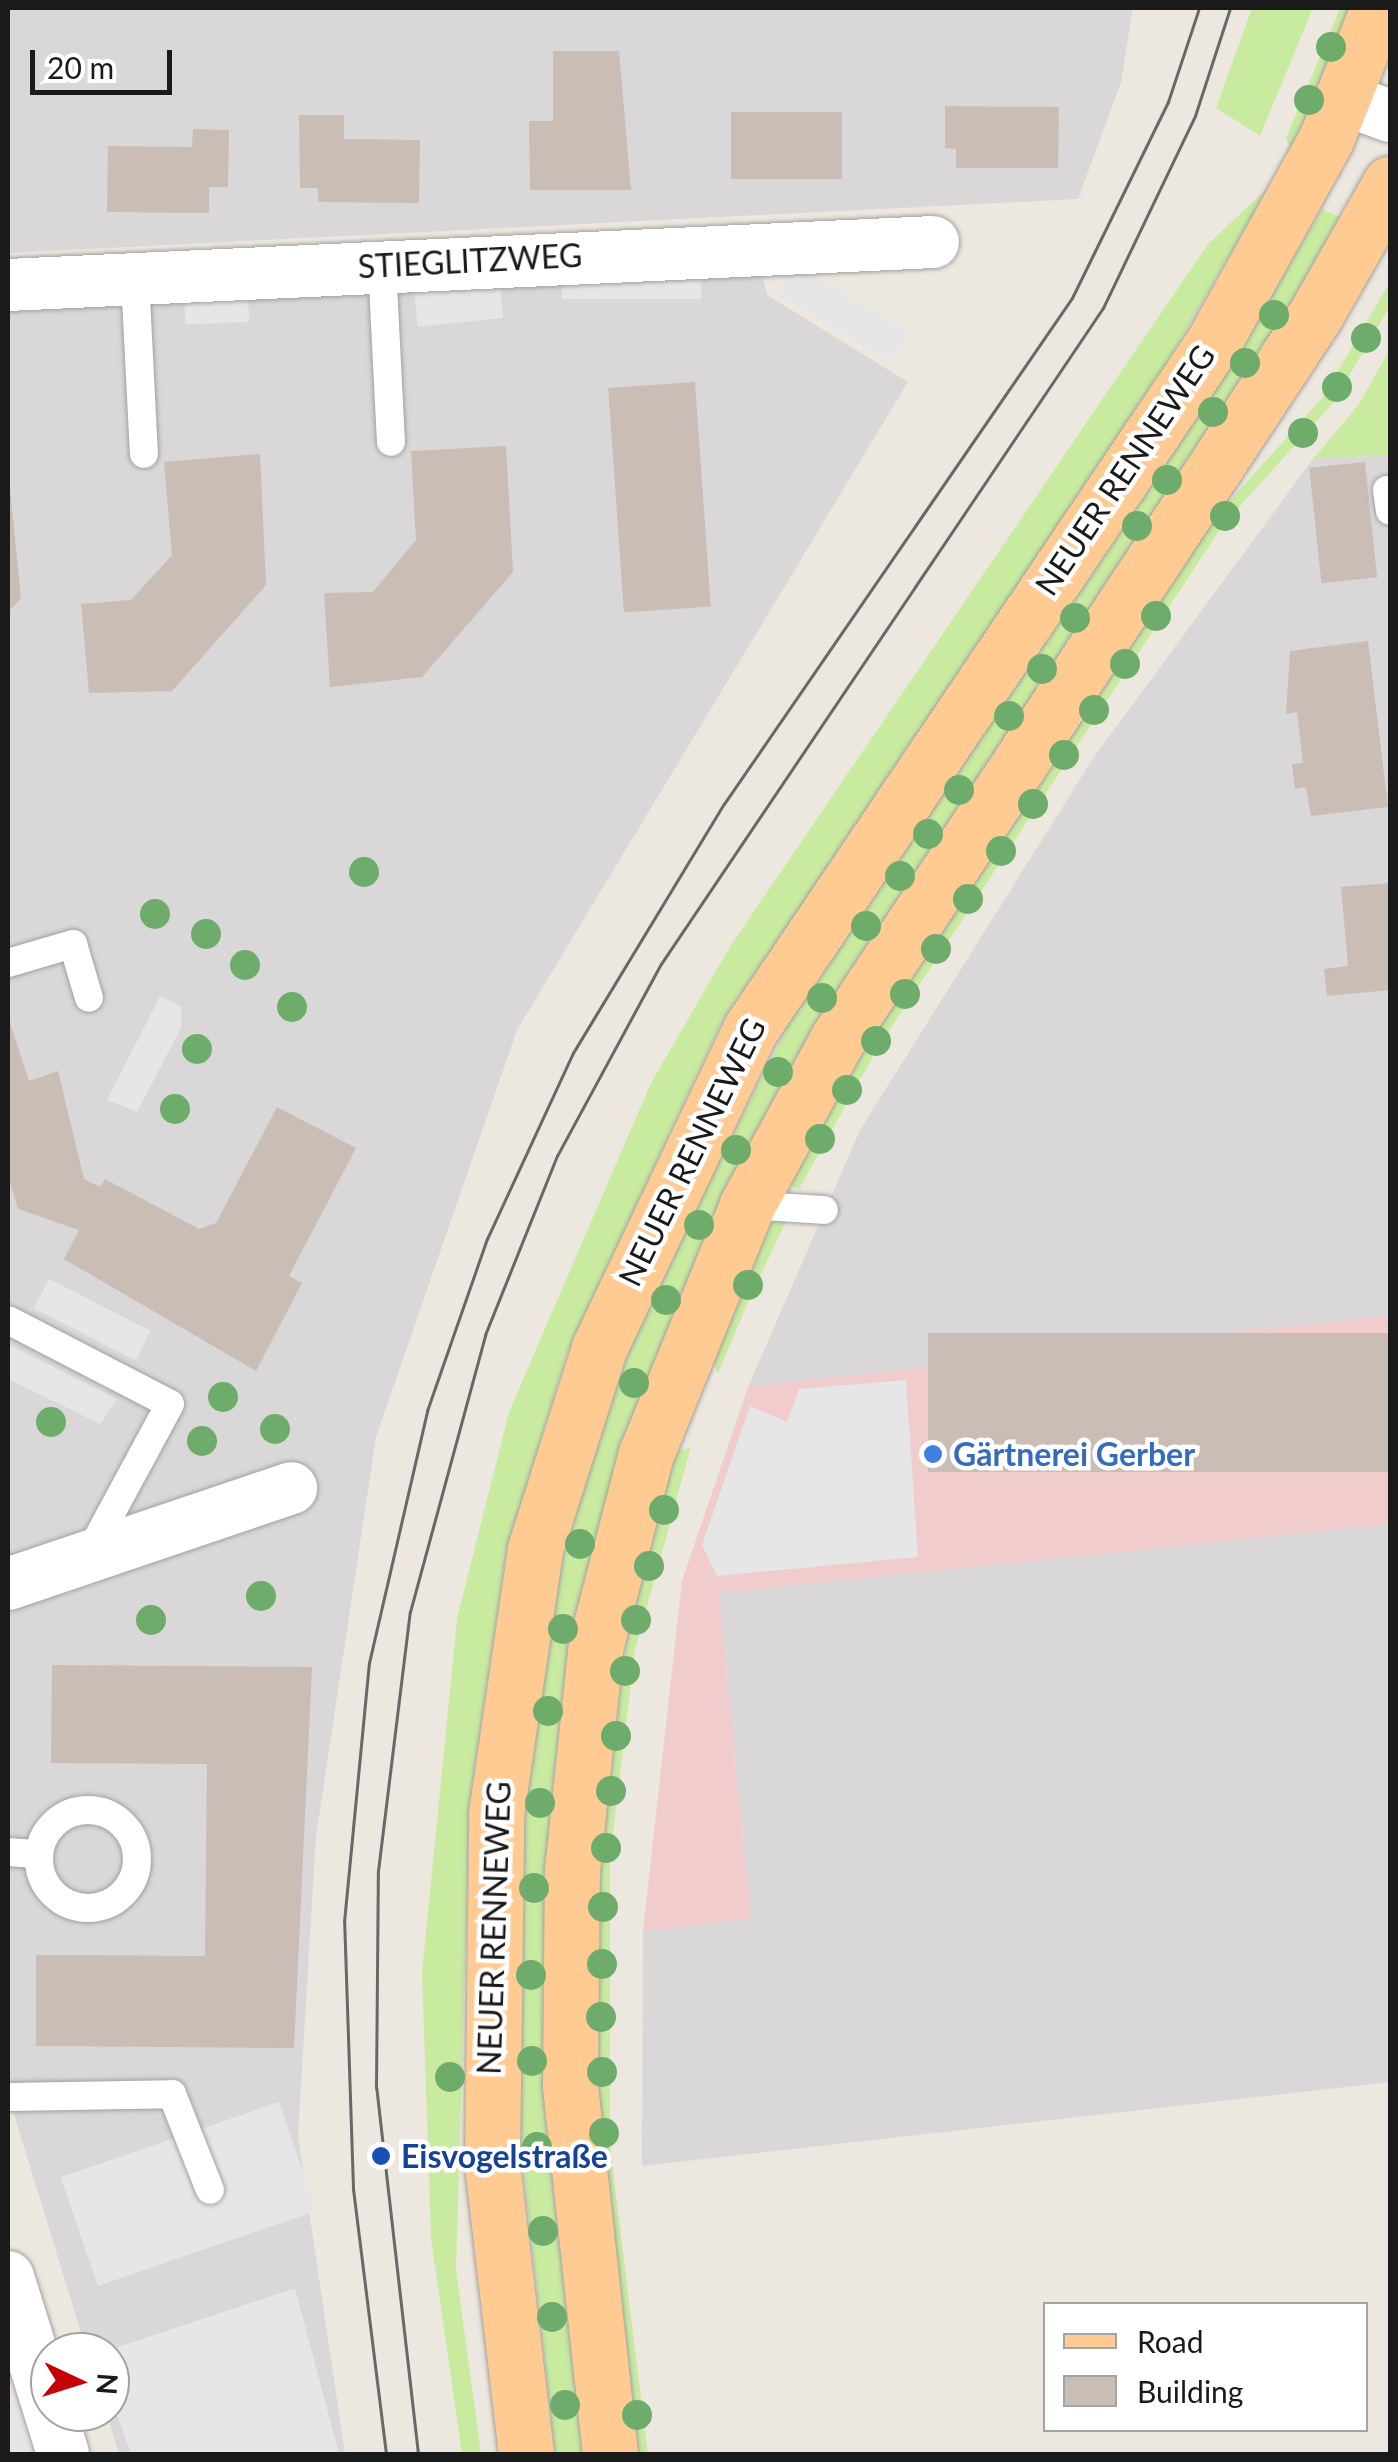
<!DOCTYPE html>
<html>
<head>
<meta charset="utf-8">
<style>
  body { margin:0 }
  #map { position:relative; width:1398px; height:2462px; overflow:hidden; background:#ede8df; font-family:Lato,sans-serif }
  div>[style] { position:absolute }
  [style*='--x'] { left:calc(var(--x)*1px); top:calc(var(--y)*1px); width:calc(var(--w)*1px); rotate:calc(var(--a)*1deg) }
  .residential>* { inset:0; background:#d9d7d7 }
  .commercial>* { inset:0; background:#f0cccc }
  .grass>* { inset:0; background:#c9eba0 }
  .parking>* { inset:0; background:#e6e6e6; transform-origin:0 0 }
  .building>* { inset:0; background:#c9bdb5; transform-origin:0 0 }
  .roads { filter:drop-shadow(0 0 2px #a1a1a1) drop-shadow(0 0 2px #a1a1a1) }
  .service>* { height:28px; margin:-14px; padding:0 14px; transform-origin:14px; border-radius:14px; background:#fff }
  .service>.ring { margin:-14px; padding:0; box-sizing:content-box; background:none; border:28px solid #fff; border-radius:50% }
  .minor>* { height:52px; margin:-26px; padding:0 26px; transform-origin:26px; border-radius:26px; background:#fff }
  .primary>* { height:55px; margin:-27.5px; padding:0 27.5px; transform-origin:27.5px; border-radius:27.5px; background:#ffcb92 }
  .tram>* { height:2.5px; margin:-1.25px; padding:0 1.25px; transform-origin:1.25px; border-radius:1.25px; background:#686868 }
  .trees>* { width:30px; height:30px; margin:-15px; border-radius:50%; background:#6dac6a }
  .dots>* { width:28px; height:28px; translate:-50% -50%; box-sizing:border-box; border:5px solid #fff; border-radius:50% }
  span { translate:-50% -50%; white-space:nowrap; text-align:center; line-height:1.15; -webkit-text-stroke:9px #fff; paint-order:stroke }
  .street-label { font-size:32px; color:#1a1a1a }
  .shop-label { font-size:32px; color:#366cbe; font-weight:700 }
  .left { translate:0 -50%; text-align:left }
  .transit-label { font-size:32px; color:#164399; font-weight:700 }
  .frame { position:absolute; inset:0; border:10px solid #1a1a1a; pointer-events:none }
  .legend { position:absolute; left:1043px; top:2302px; width:325px; height:130px; box-sizing:border-box; background:#fff; border:2px solid #a3a3a3; margin:0; padding:12px 18px; list-style:none; font-size:30px; color:#1a1a1a }
  .legend li { display:flex; align-items:center; gap:20px; height:50px }
  .legend b { width:50px; border:2px solid #a3a3a3 }
  .north { position:absolute; left:30px; top:2332px; width:100px; height:100px; box-sizing:border-box; background:#fff; border:2px solid #a3a3a3; border-radius:50%; rotate:94deg; font-size:28px; font-weight:700; line-height:40px; text-align:center; color:#1a1a1a }
  .north::after { content:''; display:block; margin:auto; width:35px; height:45px; background:#c50009; clip-path:polygon(50% 0,100% 100%,50% 72%,0 100%) }
  .scale { position:absolute; left:30px; top:50px; width:142px; height:45px; box-sizing:border-box; border:5px solid #1a1a1a; border-top:0; padding-left:12px; font-size:30px; line-height:35px; white-space:nowrap; color:#1a1a1a; -webkit-text-stroke:8px #fff; paint-order:stroke }
</style>
</head>
<body>
<div id="map">
  <div class="residential">
    <div style="clip-path:polygon(8px 8px,1133px 8px,1121px 82px,1078px 199px,8px 253px)"></div>
    <div style="clip-path:polygon(760px 264px,767px 295px,908px 382px,517px 1030px,376px 1437px,316px 1837px,298px 2136px,345px 2454px,119px 2454px,106px 2412px,110px 2352px,87px 2352px,8px 2095px,8px 308px)"></div>
    <div style="clip-path:polygon(1390px 455px,1390px 1315px,748px 1387px,860px 1130px,1094px 757px,1313px 459px)"></div>
    <div style="clip-path:polygon(1390px 1524px,1390px 2082px,642px 2166px,643px 1931px,751px 1919px,719px 1593px)"></div>
  </div>
  <div class="commercial">
    <div style="clip-path:polygon(1390px 1315px,1390px 1524px,719px 1593px,751px 1919px,643px 1931px,682px 1581px,748px 1387px)"></div>
  </div>
  <div class="grass">
    <div style="clip-path:polygon(1252px 8px,1313px 8px,1260px 136px,1216px 108px)"></div>
    <div style="clip-path:polygon(1340px 8px,1351px 8px,1292px 153px,1286px 138px)"></div>
    <div style="clip-path:polygon(1270px 186px,1136px 415px,722px 1021px,568px 1351px,506px 1552px,470px 1798px,456px 2269px,481px 2454px,462px 2454px,431px 2239px,422px 1973px,457px 1619px,509px 1412px,651px 1083px,731px 945px,1208px 244px)"></div>
    <div style="clip-path:polygon(1322px 209px,1345px 220px,704px 1243px,646px 1382px,567px 1668px,551px 1803px,545px 2118px,583px 2454px,555px 2454px,517px 2112px,521px 1818px,556px 1585px,601px 1426px,648px 1302px,801px 999px,1213px 394px)"></div>
    <div style="clip-path:polygon(1390px 282px,1390px 306px,1333px 403px,1223px 525px,879px 1046px,799px 1189px,788px 1185px,891px 1003px,1109px 675px,1218px 514px,1322px 398px)"></div>
    <div style="clip-path:polygon(1390px 349px,1390px 455px,1313px 459px,1359px 404px)"></div>
    <div style="clip-path:polygon(788px 1217px,751px 1295px,718px 1374px,710px 1356px,750px 1263px,771px 1221px)"></div>
    <div style="clip-path:polygon(691px 1447px,635px 1650px,610px 1858px,610px 2146px,648px 2454px,635px 2454px,594px 2063px,596px 1900px,630px 1612px,676px 1452px)"></div>
  </div>
  <div class="parking">
    <div style="left:796px;top:264px;width:131px;height:36px;rotate:31deg"></div>
    <div style="left:701px;top:267px;width:32px;height:139px;rotate:90deg"></div>
    <div style="left:499px;top:278px;width:40px;height:86px;rotate:84deg"></div>
    <div style="left:248px;top:288px;width:34px;height:64px;rotate:88deg"></div>
    <div style="clip-path:polygon(160px 996px,181px 1007px,181px 1028px,137px 1112px,107px 1100px)"></div>
    <div style="left:49px;top:1279px;width:114px;height:33px;rotate:27deg"></div>
    <div style="clip-path:polygon(8px 1344px,117px 1399px,100px 1424px,8px 1379px)"></div>
    <div style="clip-path:polygon(906px 1380px,918px 1557px,717px 1576px,702px 1545px,750px 1406px,787px 1422px,799px 1389px)"></div>
    <div style="left:279px;top:2102px;width:115px;height:231px;rotate:71deg"></div>
    <div style="clip-path:polygon(295px 2288px,339px 2454px,131px 2454px,110px 2395px,110px 2352px,103px 2352px)"></div>
    <div style="clip-path:polygon(15px 2400px,32px 2454px,8px 2454px,8px 2402px)"></div>
  </div>
  <div class="building">
    <div style="clip-path:polygon(553px 51px,619px 51px,631px 190px,530px 190px,529px 121px,553px 121px)"></div>
    <div style="clip-path:polygon(945px 106px,1059px 107px,1058px 168px,956px 168px,956px 149px,945px 148px)"></div>
    <div style="left:842px;top:112px;width:67px;height:111px;rotate:90deg"></div>
    <div style="clip-path:polygon(299px 115px,344px 115px,344px 139px,420px 140px,419px 203px,318px 202px,318px 188px,300px 188px)"></div>
    <div style="clip-path:polygon(193px 129px,229px 130px,228px 187px,209px 187px,209px 213px,107px 212px,108px 146px,192px 147px)"></div>
    <div style="left:695px;top:382px;width:225px;height:87px;rotate:86deg"></div>
    <div style="clip-path:polygon(506px 446px,513px 572px,422px 677px,330px 687px,324px 593px,373px 592px,416px 540px,411px 451px)"></div>
    <div style="clip-path:polygon(260px 454px,266px 585px,172px 691px,89px 693px,81px 604px,131px 600px,172px 555px,164px 462px)"></div>
    <div style="left:1365px;top:462px;width:116px;height:56px;rotate:84deg"></div>
    <div style="clip-path:polygon(8px 469px,21px 598px,8px 612px)"></div>
    <div style="clip-path:polygon(1368px 641px,1388px 807px,1311px 816px,1306px 787px,1295px 789px,1292px 764px,1303px 763px,1297px 712px,1286px 714px,1290px 651px)"></div>
    <div style="clip-path:polygon(1390px 883px,1390px 990px,1327px 996px,1324px 969px,1348px 966px,1341px 887px)"></div>
    <div style="clip-path:polygon(8px 1017px,29px 1081px,58px 1071px,84px 1179px,100px 1187px,105px 1179px,199px 1229px,216px 1223px,277px 1107px,356px 1148px,289px 1276px,302px 1283px,256px 1371px,64px 1259px,79px 1230px,18px 1209px,8px 1176px)"></div>
    <div style="left:1390px;top:1333px;width:139px;height:462px;rotate:90deg"></div>
    <div style="clip-path:polygon(52px 1665px,312px 1667px,294px 2048px,36px 2046px,36px 1955px,205px 1956px,207px 1764px,51px 1763px)"></div>
  </div>
  <div class="roads">
    <div class="service">
      <div style="--x:382;--y:265;--w:177;--a:87.1"></div>
      <div style="--x:135;--y:278;--w:176;--a:87.1"></div>
      <div style="--x:1387;--y:490;--w:21;--a:82"></div>
      <div style="--x:8;--y:963;--w:68;--a:-16.3"></div>
      <div style="--x:73;--y:944;--w:56;--a:73.5"></div>
      <div style="--x:747;--y:1205;--w:77;--a:3.7"></div>
      <div style="--x:8;--y:1320;--w:182;--a:27.4"></div>
      <div style="--x:170;--y:1404;--w:170;--a:118.4"></div>
      <div class="ring" style="left:39px;top:1810px;width:70px;height:70px"></div>
      <div style="--x:8;--y:1852;--w:31;--a:4"></div>
      <div style="--x:8;--y:2097;--w:164;--a:-1"></div>
      <div style="--x:172;--y:2094;--w:103;--a:68.4"></div>
    </div>
    <div class="minor">
      <div style="--x:1344;--y:99;--w:49;--a:20.3"></div>
      <div style="--x:8;--y:285;--w:926;--a:-2.66"></div>
      <div style="--x:8;--y:1584;--w:299;--a:-18.7"></div>
      <div style="--x:8;--y:2277;--w:185;--a:72.7"></div>
    </div>
    <div class="primary">
      <div style="--x:526;--y:2454;--w:291;--a:-96.7"></div>
      <div style="--x:492;--y:2165;--w:351;--a:-89.3"></div>
      <div style="--x:496;--y:1814;--w:268;--a:-81.6"></div>
      <div style="--x:535;--y:1549;--w:211;--a:-72.3"></div>
      <div style="--x:599;--y:1348;--w:352;--a:-64.6"></div>
      <div style="--x:750;--y:1030;--w:828;--a:-56.02"></div>
      <div style="--x:1213;--y:343;--w:233;--a:-61"></div>
      <div style="--x:1326;--y:139;--w:141;--a:-68.3"></div>
      <div style="--x:610;--y:2454;--w:371;--a:-96.2"></div>
      <div style="--x:570;--y:2085;--w:214;--a:-89.5"></div>
      <div style="--x:572;--y:1871;--w:228;--a:-84"></div>
      <div style="--x:596;--y:1644;--w:196;--a:-75.3"></div>
      <div style="--x:646;--y:1454;--w:269;--a:-67.9"></div>
      <div style="--x:747;--y:1205;--w:188;--a:-61.4"></div>
      <div style="--x:837;--y:1040;--w:870;--a:-56.58"></div>
      <div style="--x:1316;--y:314;--w:150;--a:-60.4"></div>
    </div>
  </div>
  <div class="tram">
    <div style="--x:386;--y:2454;--w:268;--a:-97.1"></div>
    <div style="--x:353;--y:2188;--w:266;--a:-91.9"></div>
    <div style="--x:344;--y:1922;--w:260;--a:-84.5"></div>
    <div style="--x:369;--y:1663;--w:259;--a:-77"></div>
    <div style="--x:427;--y:1411;--w:182;--a:-70.8"></div>
    <div style="--x:487;--y:1239;--w:205;--a:-65.2"></div>
    <div style="--x:573;--y:1053;--w:291;--a:-58.8"></div>
    <div style="--x:724;--y:804;--w:614;--a:-55.48"></div>
    <div style="--x:1072;--y:298;--w:218;--a:-63.9"></div>
    <div style="--x:1168;--y:102;--w:99;--a:-71.7"></div>
    <div style="--x:418;--y:2454;--w:368;--a:-96.5"></div>
    <div style="--x:376;--y:2088;--w:217;--a:-89.5"></div>
    <div style="--x:378;--y:1871;--w:261;--a:-83"></div>
    <div style="--x:410;--y:1612;--w:287;--a:-74.8"></div>
    <div style="--x:485;--y:1335;--w:193;--a:-68.1"></div>
    <div style="--x:557;--y:1156;--w:218;--a:-61.6"></div>
    <div style="--x:661;--y:964;--w:791;--a:-56.03"></div>
    <div style="--x:1103;--y:308;--w:213;--a:-64.4"></div>
    <div style="--x:1195;--y:116;--w:114;--a:-72"></div>
  </div>
  <div class="trees">
    <div style="left:1331px;top:47px"></div>
    <div style="left:1309px;top:100px"></div>
    <div style="left:1274px;top:315px"></div>
    <div style="left:1366px;top:338px"></div>
    <div style="left:1245px;top:363px"></div>
    <div style="left:1337px;top:387px"></div>
    <div style="left:1213px;top:412px"></div>
    <div style="left:1303px;top:433px"></div>
    <div style="left:1167px;top:480px"></div>
    <div style="left:1225px;top:516px"></div>
    <div style="left:1137px;top:526px"></div>
    <div style="left:1156px;top:616px"></div>
    <div style="left:1075px;top:618px"></div>
    <div style="left:1125px;top:664px"></div>
    <div style="left:1042px;top:669px"></div>
    <div style="left:1094px;top:710px"></div>
    <div style="left:1009px;top:716px"></div>
    <div style="left:1064px;top:755px"></div>
    <div style="left:959px;top:790px"></div>
    <div style="left:1033px;top:804px"></div>
    <div style="left:928px;top:834px"></div>
    <div style="left:1001px;top:851px"></div>
    <div style="left:364px;top:872px"></div>
    <div style="left:900px;top:876px"></div>
    <div style="left:968px;top:899px"></div>
    <div style="left:155px;top:914px"></div>
    <div style="left:866px;top:926px"></div>
    <div style="left:206px;top:934px"></div>
    <div style="left:936px;top:949px"></div>
    <div style="left:245px;top:965px"></div>
    <div style="left:905px;top:994px"></div>
    <div style="left:822px;top:998px"></div>
    <div style="left:292px;top:1007px"></div>
    <div style="left:876px;top:1041px"></div>
    <div style="left:197px;top:1049px"></div>
    <div style="left:778px;top:1072px"></div>
    <div style="left:847px;top:1090px"></div>
    <div style="left:175px;top:1109px"></div>
    <div style="left:820px;top:1139px"></div>
    <div style="left:736px;top:1150px"></div>
    <div style="left:699px;top:1225px"></div>
    <div style="left:748px;top:1285px"></div>
    <div style="left:666px;top:1300px"></div>
    <div style="left:634px;top:1383px"></div>
    <div style="left:223px;top:1397px"></div>
    <div style="left:51px;top:1422px"></div>
    <div style="left:275px;top:1429px"></div>
    <div style="left:202px;top:1441px"></div>
    <div style="left:664px;top:1510px"></div>
    <div style="left:580px;top:1544px"></div>
    <div style="left:649px;top:1566px"></div>
    <div style="left:261px;top:1596px"></div>
    <div style="left:151px;top:1620px"></div>
    <div style="left:636px;top:1620px"></div>
    <div style="left:563px;top:1629px"></div>
    <div style="left:625px;top:1671px"></div>
    <div style="left:548px;top:1711px"></div>
    <div style="left:616px;top:1736px"></div>
    <div style="left:611px;top:1791px"></div>
    <div style="left:540px;top:1803px"></div>
    <div style="left:606px;top:1848px"></div>
    <div style="left:534px;top:1888px"></div>
    <div style="left:603px;top:1907px"></div>
    <div style="left:602px;top:1964px"></div>
    <div style="left:531px;top:1975px"></div>
    <div style="left:601px;top:2017px"></div>
    <div style="left:532px;top:2061px"></div>
    <div style="left:602px;top:2072px"></div>
    <div style="left:450px;top:2077px"></div>
    <div style="left:604px;top:2133px"></div>
    <div style="left:537px;top:2147px"></div>
    <div style="left:543px;top:2231px"></div>
    <div style="left:552px;top:2317px"></div>
    <div style="left:565px;top:2405px"></div>
    <div style="left:637px;top:2415px"></div>
  </div>
  <div class="dots">
    <div style="left:933px;top:1454px;background:#3f7fe0"></div>
    <div style="left:381px;top:2156px;background:#1a4fb4"></div>
  </div>
  <div class="street-label">
    <span style="left:470px;top:261px;rotate:-3deg">STIEGLITZWEG</span>
    <span style="left:1125px;top:470px;rotate:-56deg">NEUER RENNEWEG</span>
    <span style="left:692px;top:1152px;rotate:-64deg">NEUER RENNEWEG</span>
    <span style="left:494px;top:1928px;rotate:-88deg">NEUER RENNEWEG</span>
  </div>
  <div class="shop-label">
    <span class="left" style="left:953px;top:1454px">Gärtnerei Gerber</span>
  </div>
  <div class="transit-label">
    <span class="left" style="left:401px;top:2156px">Eisvogelstraße</span>
  </div>
  <div class="frame"></div>
  <ul class="legend">
  <li><b style="height:12px;background:#ffcb92"></b>Road</li>
  <li><b style="height:28px;background:#c9bdb5"></b>Building</li>
  </ul>
  <div class="north">N</div>
  <div class="scale">20 m</div>
</div>
</body>
</html>
